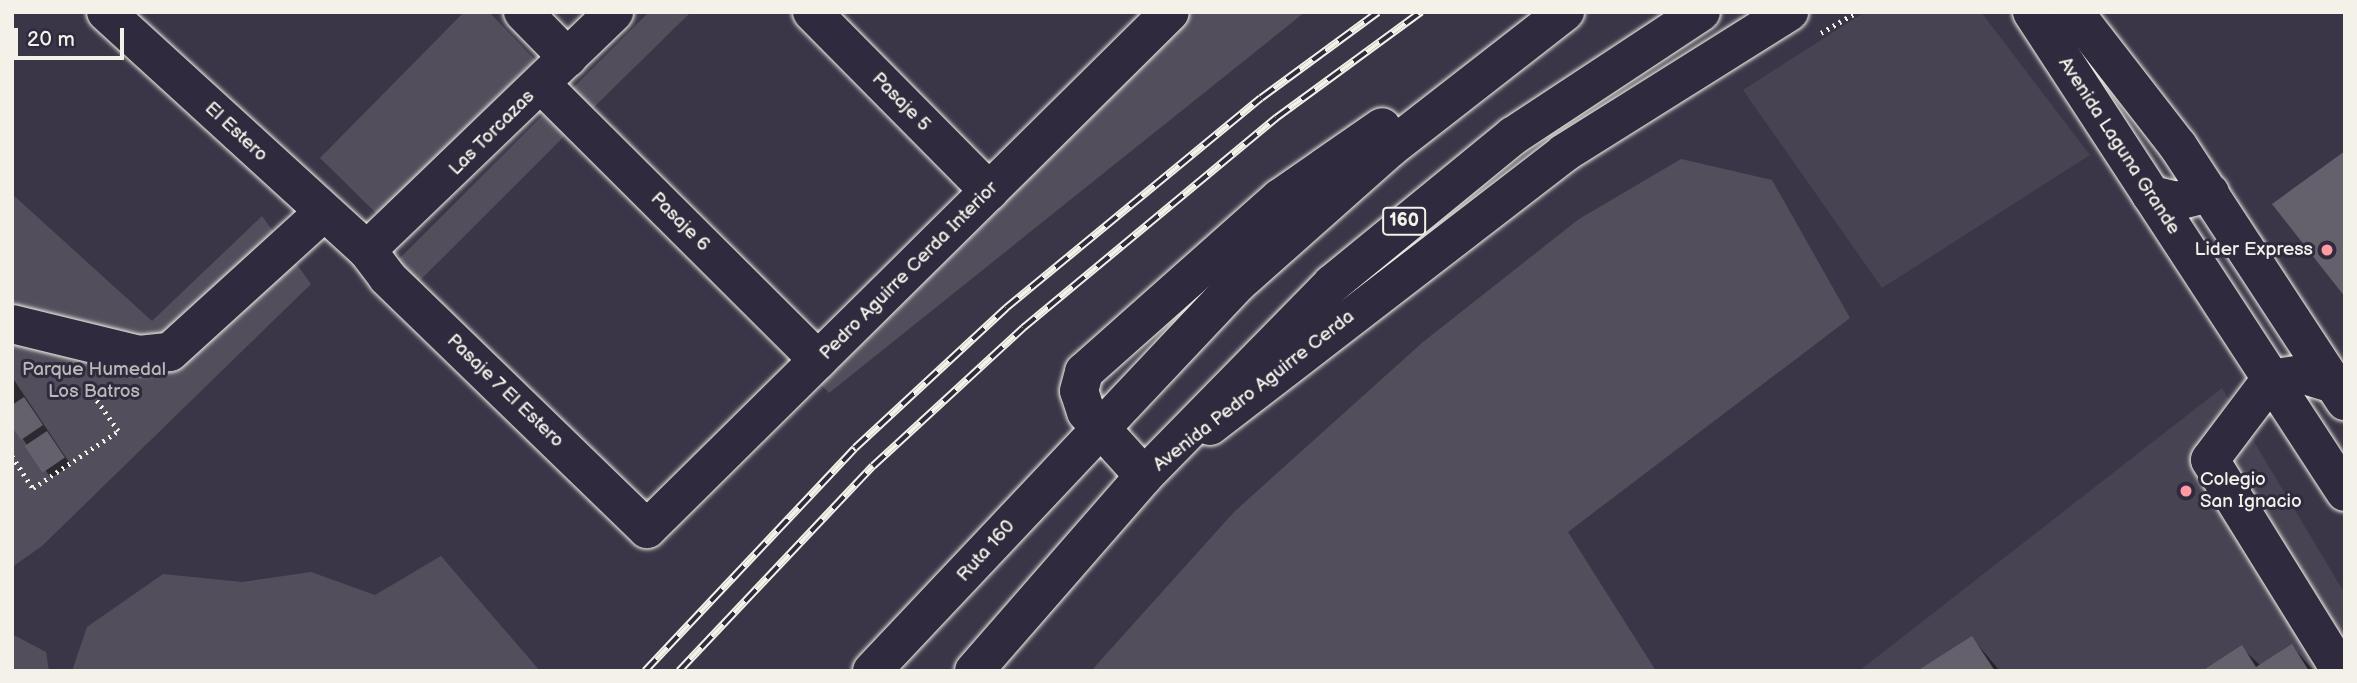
<!DOCTYPE html>
<html>
<head>
<meta charset="utf-8">
<style>
  body { margin:0 }
  #map { position:relative; width:2357px; height:683px; overflow:hidden; background:#3b3647; font-family:"Balsamiq Sans",sans-serif }
  div>[style] { position:absolute }
  [style*='--x'] { left:calc(var(--x)*1px); top:calc(var(--y)*1px); width:calc(var(--w)*1px); rotate:calc(var(--a)*1deg) }
  .built>* { inset:0; background:#484352 }
  .green>* { inset:0; background:#534e5c; transform-origin:0 0 }
  .shadow>* { inset:0; background:#0007 }
  .building>* { inset:0; background:#65616c; transform-origin:0 0 }
  .path>* { height:4.5px; margin-top:-2.25px; transform-origin:0; background:repeating-linear-gradient(90deg,#f4f1e8 0 2px,transparent 0 7px) }
  .roads { filter:drop-shadow(0 0 2px #f4f1e8) drop-shadow(0 0 2px #f4f1e8) }
  .minor>* { height:38px; margin:-19px; padding:0 19px; transform-origin:19px; border-radius:19px; background:#2f2a3d }
  .major>* { height:38px; margin:-19px; padding:0 19px; transform-origin:19px; border-radius:19px; background:#2f2a3d }
  .highway>* { height:38px; margin:-19px; padding:0 19px; transform-origin:19px; border-radius:19px; background:#2f2a3d }
  .rail>* { height:8px; margin-top:-4px; transform-origin:0; background:repeating-linear-gradient(90deg,#2f2a3d 0 16px,#f4f1e8 0 32px); box-sizing:border-box; border-block:2px solid #f4f1e8 }
  .dots>* { width:19px; height:19px; translate:-50% -50%; box-sizing:border-box; border:4px solid #2f2a3d; border-radius:50% }
  span { translate:-50% -50%; white-space:nowrap; text-align:center; line-height:1.15; -webkit-text-stroke:6px #2f2a3d; paint-order:stroke }
  .shield-label span { padding:2px 5px; background:#2f2a3d; border:2px solid; border-radius:5px; -webkit-text-stroke-width:0 }
  .shield-label { font-size:18px; color:#f4f1e8; font-weight:700 }
  .street-label { font-size:19px; color:#f4f1e8 }
  .poi-label { font-size:19px; color:#f4f1e8 }
  .right { translate:-100% -50%; text-align:right }
  .left { translate:0 -50%; text-align:left }
  .park-label { font-size:19px; color:#bcb8b7 }
  .frame { position:absolute; inset:0; border:14px solid #f4f1e8; pointer-events:none }
  .scale { position:absolute; left:14px; top:28px; width:110px; height:32px; box-sizing:border-box; border:4px solid #f4f1e8; border-top:0; padding-left:9px; font-size:21px; line-height:24px; white-space:nowrap; color:#f4f1e8; -webkit-text-stroke:5px #2f2a3d; paint-order:stroke }
</style>
</head>
<body>
<div id="map">
  <div class="built">
    <div style="clip-path:polygon(1865px 12px,1981px 12px,2090px 155px,1882px 288px,1743px 90px)"></div>
    <div style="clip-path:polygon(2222px 388px,2345px 594px,2345px 671px,1859px 671px)"></div>
  </div>
  <div class="green">
    <div style="clip-path:polygon(464px 12px,489px 12px,535px 60px,378px 215px,320px 158px)"></div>
    <div style="clip-path:polygon(649px 12px,691px 12px,590px 111px,569px 92px)"></div>
    <div style="clip-path:polygon(1192px 12px,1305px 12px,829px 393px,818px 381px)"></div>
    <div style="left:546px;top:112px;width:30px;height:219px;rotate:45deg"></div>
    <div style="clip-path:polygon(1681px 159px,1772px 180px,1850px 318px,1568px 532px,1656px 671px,1091px 671px,1234px 512px,1423px 342px,1579px 219px)"></div>
    <div style="clip-path:polygon(12px 194px,152px 321px,262px 216px,311px 284px,42px 546px,12px 567px)"></div>
    <div style="clip-path:polygon(441px 556px,540px 671px,72px 671px,87px 627px,163px 574px,242px 582px,311px 572px,375px 595px)"></div>
    <div style="clip-path:polygon(12px 634px,46px 652px,49px 671px,12px 671px)"></div>
  </div>
  <div class="shadow">
    <div style="clip-path:polygon(12px 377px,71px 465px,51px 478px,12px 424px)"></div>
    <div style="clip-path:polygon(1972px 638px,2000px 671px,1921px 671px)"></div>
    <div style="clip-path:polygon(2292px 646px,2314px 671px,2205px 671px,2242px 648px,2261px 666px)"></div>
  </div>
  <div class="building">
    <div style="clip-path:polygon(2345px 151px,2345px 297px,2272px 204px)"></div>
    <div style="clip-path:polygon(24px 397px,43px 425px,21px 440px,12px 427px,12px 405px)"></div>
    <div style="left:47px;top:431px;width:32px;height:27px;rotate:56deg"></div>
    <div style="clip-path:polygon(1972px 636px,1995px 671px,1917px 671px)"></div>
    <div style="clip-path:polygon(2292px 644px,2309px 671px,2202px 671px,2242px 645px,2256px 667px)"></div>
  </div>
  <div class="path">
    <div style="--x:1821;--y:33;--w:42;--a:-30.3"></div>
    <div style="--x:12;--y:456;--w:38;--a:57"></div>
    <div style="--x:33;--y:488;--w:102;--a:-33.8"></div>
    <div style="--x:118;--y:431;--w:61;--a:-125"></div>
  </div>
  <div class="roads">
    <div class="minor">
      <div style="--x:106;--y:12;--w:353;--a:42.4"></div>
      <div style="--x:523;--y:12;--w:64;--a:45.6"></div>
      <div style="--x:812;--y:12;--w:252;--a:45.3"></div>
      <div style="--x:541;--y:84;--w:391;--a:44.9"></div>
      <div style="--x:2151;--y:195;--w:27;--a:13"></div>
      <div style="--x:2177;--y:201;--w:34;--a:-14"></div>
      <div style="--x:367;--y:250;--w:34;--a:53"></div>
      <div style="--x:387;--y:277;--w:362;--a:44.1"></div>
      <div style="--x:647;--y:529;--w:735;--a:-44.67"></div>
      <div style="--x:367;--y:250;--w:343;--a:-43.9"></div>
      <div style="--x:12;--y:324;--w:131;--a:13.7"></div>
      <div style="--x:139;--y:355;--w:31;--a:-6"></div>
      <div style="--x:170;--y:352;--w:207;--a:-42.3"></div>
      <div style="--x:2334;--y:384;--w:34;--a:-163"></div>
      <div style="--x:2302;--y:374;--w:31;--a:171"></div>
      <div style="--x:2271;--y:379;--w:101;--a:127"></div>
      <div style="--x:2210;--y:460;--w:248;--a:58.2"></div>
    </div>
    <div class="major">
      <div style="--x:2032;--y:12;--w:573;--a:56.89"></div>
      <div style="--x:2074;--y:12;--w:170;--a:52.2"></div>
      <div style="--x:2178;--y:146;--w:305;--a:56.8"></div>
      <div style="--x:1210;--y:426;--w:447;--a:-37.6"></div>
      <div style="--x:1564;--y:153;--w:266;--a:-32.1"></div>
    </div>
    <div class="highway">
      <div style="--x:1144;--y:476;--w:86;--a:-132.2"></div>
      <div style="--x:1086;--y:412;--w:22;--a:-108"></div>
      <div style="--x:1079;--y:391;--w:20;--a:-75"></div>
      <div style="--x:1084;--y:372;--w:262;--a:-41.6"></div>
      <div style="--x:1280;--y:198;--w:124;--a:-34.8"></div>
      <div style="--x:872;--y:671;--w:532;--a:-46.68"></div>
      <div style="--x:1237;--y:284;--w:205;--a:-41.6"></div>
      <div style="--x:1390;--y:148;--w:222;--a:-37.9"></div>
      <div style="--x:974;--y:671;--w:259;--a:-48.9"></div>
      <div style="--x:1144;--y:476;--w:269;--a:-45.6"></div>
      <div style="--x:1332;--y:284;--w:234;--a:-39.3"></div>
      <div style="--x:1513;--y:136;--w:225;--a:-33.4"></div>
    </div>
  </div>
  <div class="rail">
    <div style="--x:645;--y:671;--w:306;--a:-46.7"></div>
    <div style="--x:855;--y:448;--w:206;--a:-42.8"></div>
    <div style="--x:1006;--y:308;--w:330;--a:-39.5"></div>
    <div style="--x:1261;--y:98;--w:145;--a:-36.3"></div>
    <div style="--x:679;--y:671;--w:282;--a:-46.6"></div>
    <div style="--x:873;--y:466;--w:204;--a:-42.6"></div>
    <div style="--x:1023;--y:328;--w:329;--a:-39.7"></div>
    <div style="--x:1276;--y:118;--w:180;--a:-36.2"></div>
  </div>
  <div class="dots">
    <div style="left:2327px;top:250px;background:#ff9aa2"></div>
    <div style="left:2186px;top:491px;background:#ff9aa2"></div>
  </div>
  <div class="shield-label">
    <span style="left:1404px;top:221px">160</span>
  </div>
  <div class="street-label">
    <span style="left:901px;top:102px;rotate:45deg">Pasaje 5</span>
    <span style="left:236px;top:132px;rotate:43deg">El Estero</span>
    <span style="left:492px;top:133px;rotate:-45deg">Las Torcazas</span>
    <span style="left:2119px;top:146px;rotate:57deg">Avenida Laguna Grande</span>
    <span style="left:680px;top:222px;rotate:45deg">Pasaje 6</span>
    <span style="left:909px;top:271px;rotate:-45deg">Pedro Aguirre Cerda Interior</span>
    <span style="left:505px;top:391px;rotate:44deg">Pasaje 7 El Estero</span>
    <span style="left:1254px;top:391px;rotate:-38deg">Avenida Pedro Aguirre Cerda</span>
    <span style="left:986px;top:551px;rotate:-48deg">Ruta 160</span>
  </div>
  <div class="poi-label">
    <span class="right" style="left:2313px;top:250px">Lider Express</span>
    <span class="left" style="left:2200px;top:491px">Colegio<br>San Ignacio</span>
  </div>
  <div class="park-label">
    <span style="left:94px;top:381px">Parque Humedal<br>Los Batros</span>
  </div>
  <div class="frame"></div>
  <div class="scale">20 m</div>
</div>
</body>
</html>
